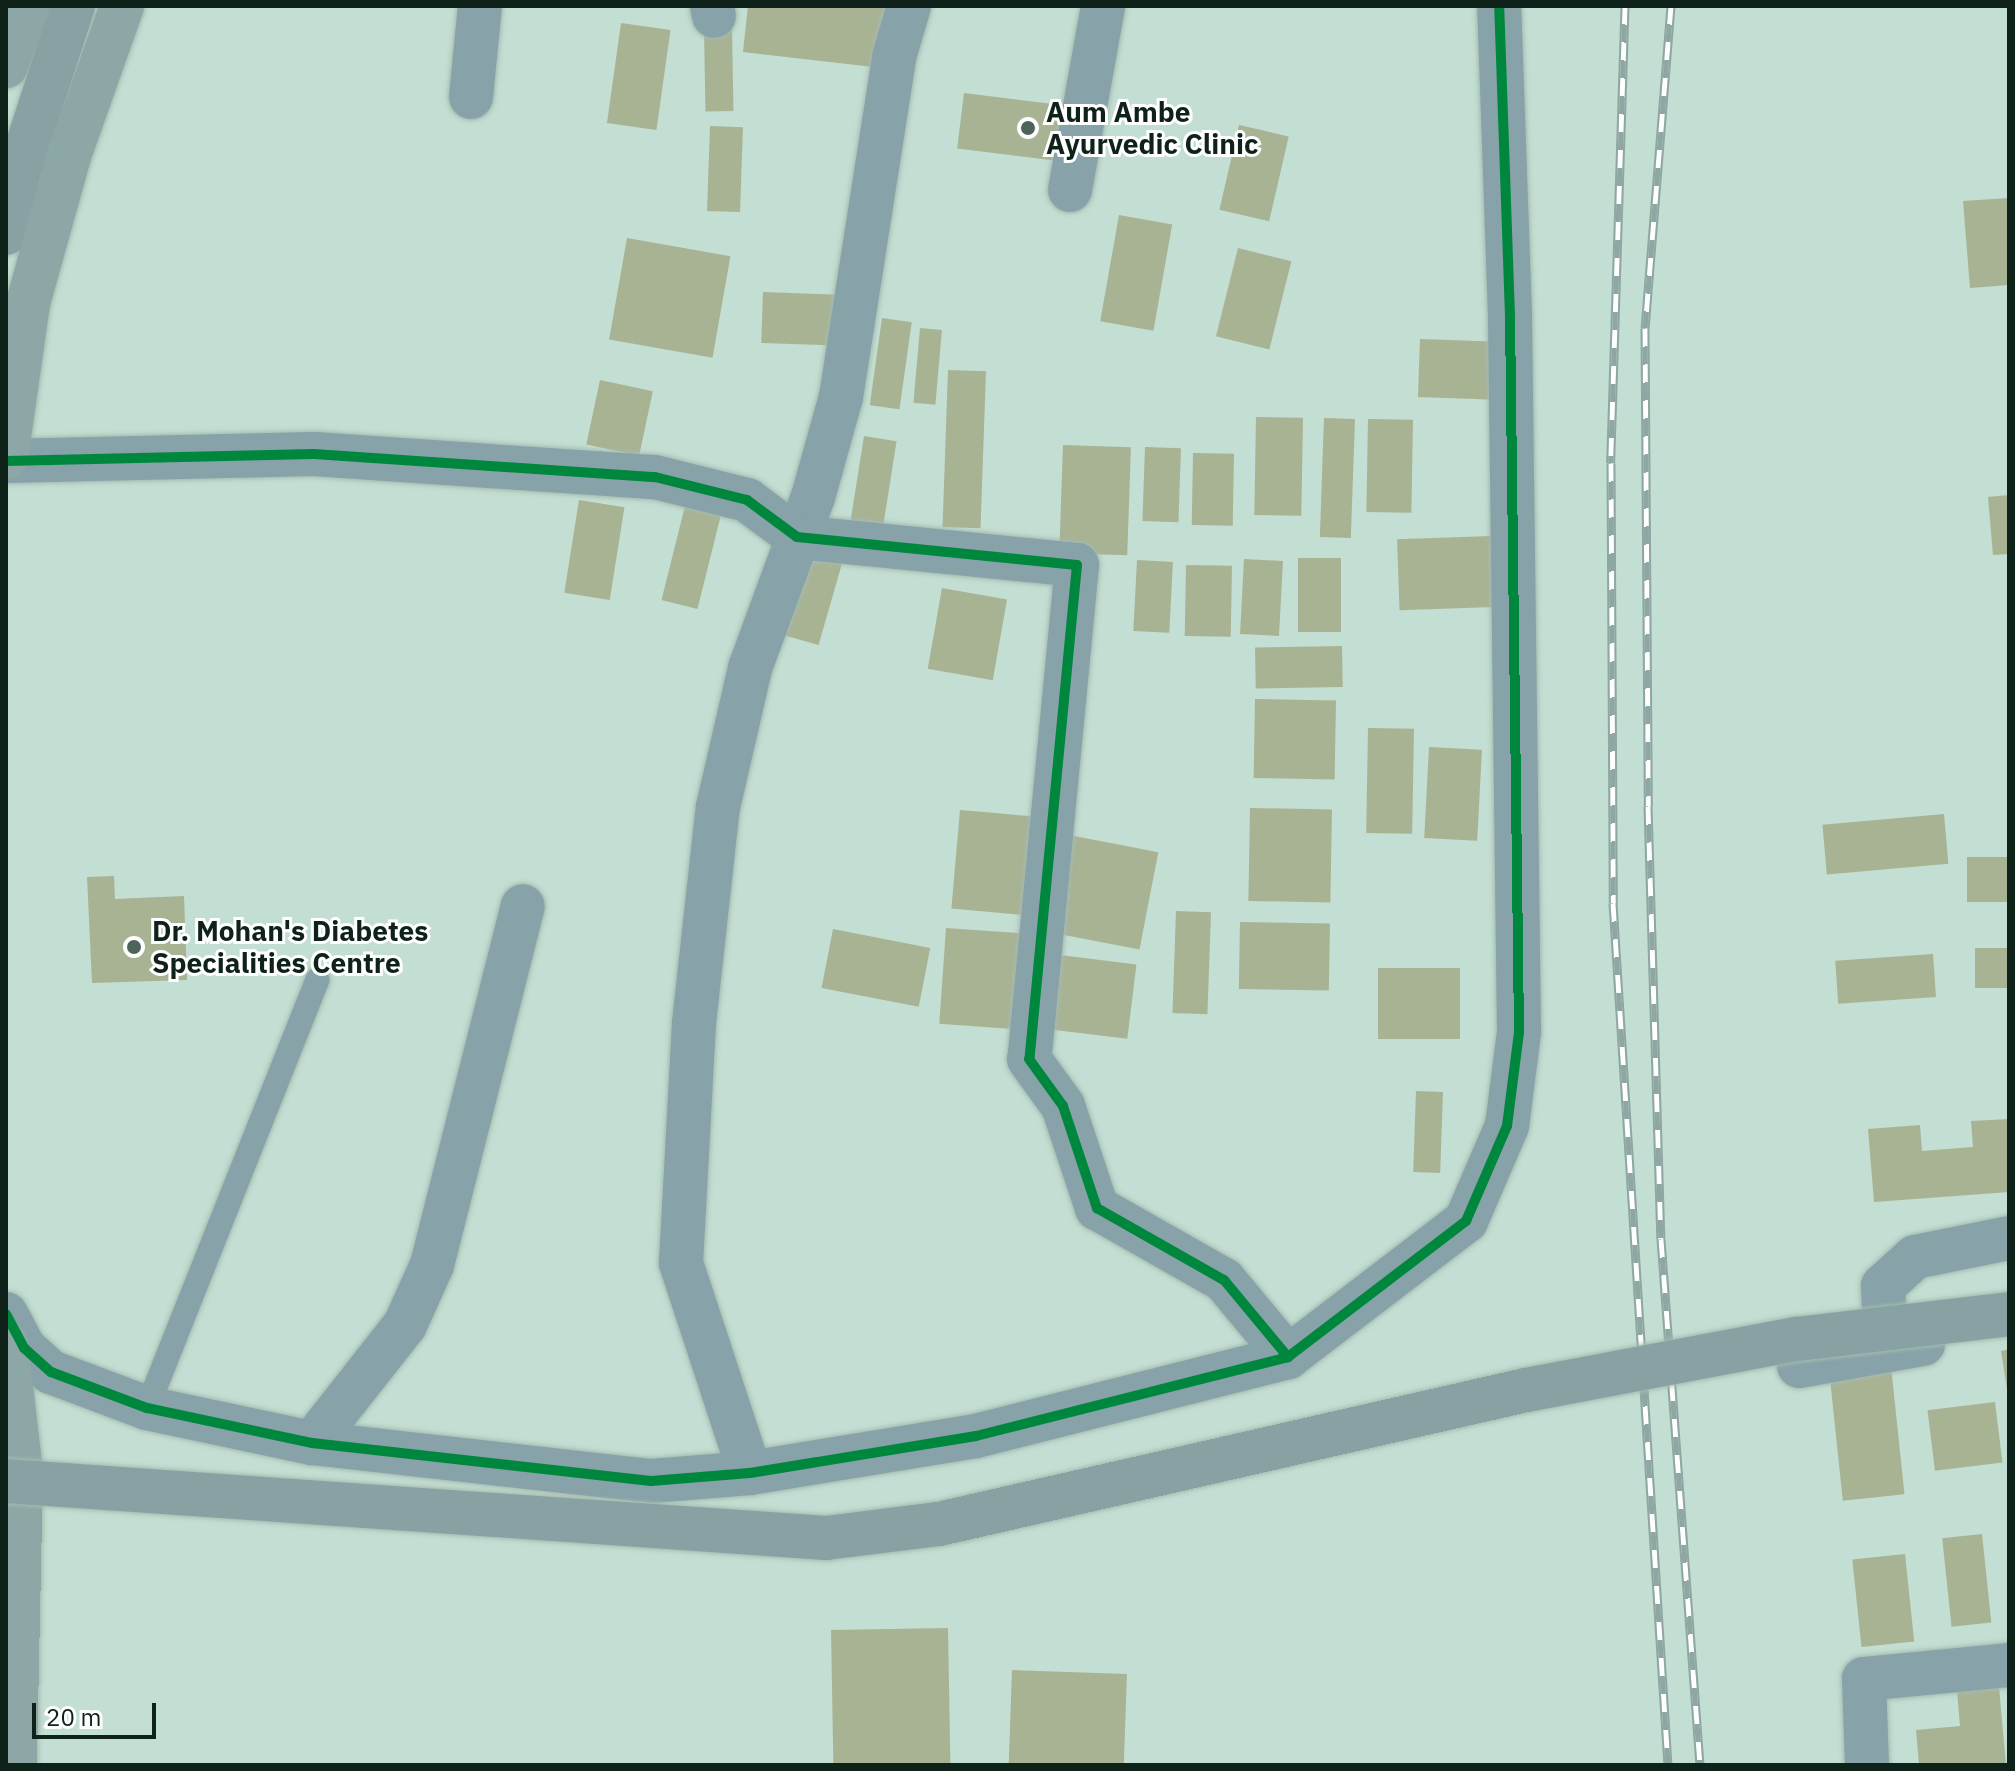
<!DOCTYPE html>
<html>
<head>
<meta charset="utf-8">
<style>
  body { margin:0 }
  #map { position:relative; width:2015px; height:1771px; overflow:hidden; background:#c3ded2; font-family:"IBM Plex Sans",sans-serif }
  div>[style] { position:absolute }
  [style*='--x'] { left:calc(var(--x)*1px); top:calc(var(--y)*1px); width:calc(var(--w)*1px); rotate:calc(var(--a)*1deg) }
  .building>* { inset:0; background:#a8b394; transform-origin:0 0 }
  .roads { filter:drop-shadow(0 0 2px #a5bab0) drop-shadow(0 0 2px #a5bab0) }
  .lane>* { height:24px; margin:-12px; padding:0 12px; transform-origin:12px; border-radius:12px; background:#87a2a8 }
  .street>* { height:44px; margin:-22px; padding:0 22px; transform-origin:22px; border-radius:22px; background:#87a2a8 }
  .secondary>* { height:44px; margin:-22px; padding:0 22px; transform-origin:22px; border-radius:22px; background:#88a2a4 }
  .primary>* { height:44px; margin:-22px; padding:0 22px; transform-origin:22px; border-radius:22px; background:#8ca7a6 }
  .rail>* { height:9px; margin-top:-4.5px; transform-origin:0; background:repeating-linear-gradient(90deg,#fefefe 0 18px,#8fa7a3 0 36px); box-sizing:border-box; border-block:2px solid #8fa7a3 }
  .bridges { filter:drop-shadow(0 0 2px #a5bab0) drop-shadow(0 0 2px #a5bab0) }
  .secondary-bridge>* { height:44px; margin:-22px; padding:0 22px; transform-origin:22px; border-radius:22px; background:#88a2a4 }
  .cycleway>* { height:10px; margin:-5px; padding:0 5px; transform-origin:5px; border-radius:5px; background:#00873e }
  .dots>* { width:22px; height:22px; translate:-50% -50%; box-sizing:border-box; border:4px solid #fefefe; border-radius:50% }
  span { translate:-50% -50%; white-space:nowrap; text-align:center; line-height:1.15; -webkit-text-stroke:6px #fefefe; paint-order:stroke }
  .poi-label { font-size:28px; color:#0e221a; font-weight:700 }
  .left { translate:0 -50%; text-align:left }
  .frame { position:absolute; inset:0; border:8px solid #0e221a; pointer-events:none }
  .scale { position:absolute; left:32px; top:1703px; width:124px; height:36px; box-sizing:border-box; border:4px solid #0e221a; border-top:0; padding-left:10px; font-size:24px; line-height:28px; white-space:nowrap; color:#0e221a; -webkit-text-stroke:6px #fefefe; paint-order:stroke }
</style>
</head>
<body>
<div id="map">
  <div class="building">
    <div style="clip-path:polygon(748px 6px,889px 6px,882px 68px,743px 52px)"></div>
    <div style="left:621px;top:23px;width:50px;height:101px;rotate:8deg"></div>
    <div style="left:732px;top:28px;width:83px;height:28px;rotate:89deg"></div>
    <div style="left:964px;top:93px;width:104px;height:56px;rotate:7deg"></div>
    <div style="left:1239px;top:125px;width:51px;height:87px;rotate:13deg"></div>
    <div style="left:710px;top:126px;width:33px;height:85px;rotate:2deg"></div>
    <div style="clip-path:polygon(2009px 198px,2009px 285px,1970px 288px,1963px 201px)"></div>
    <div style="left:1119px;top:215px;width:54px;height:108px;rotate:10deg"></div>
    <div style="left:627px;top:238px;width:105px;height:103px;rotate:10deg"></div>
    <div style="left:1238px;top:248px;width:55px;height:91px;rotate:14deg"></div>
    <div style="left:763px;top:292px;width:76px;height:51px;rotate:2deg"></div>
    <div style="left:882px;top:318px;width:30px;height:88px;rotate:8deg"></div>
    <div style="left:920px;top:328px;width:22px;height:75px;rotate:5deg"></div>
    <div style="left:1420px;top:339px;width:71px;height:58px;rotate:2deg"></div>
    <div style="left:948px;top:370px;width:38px;height:157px;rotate:2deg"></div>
    <div style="left:600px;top:380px;width:54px;height:66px;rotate:12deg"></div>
    <div style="left:1256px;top:417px;width:47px;height:98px;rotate:1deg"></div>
    <div style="left:1324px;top:418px;width:31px;height:119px;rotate:2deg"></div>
    <div style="left:1368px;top:419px;width:45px;height:93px;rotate:1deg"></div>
    <div style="left:864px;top:436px;width:33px;height:86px;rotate:9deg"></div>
    <div style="left:1063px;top:445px;width:68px;height:108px;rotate:2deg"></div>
    <div style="left:1145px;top:447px;width:36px;height:74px;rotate:2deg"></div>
    <div style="left:1193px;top:453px;width:41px;height:72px;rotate:1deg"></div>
    <div style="clip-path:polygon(2009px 495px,2009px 554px,1993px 555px,1988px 497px)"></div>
    <div style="left:579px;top:500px;width:46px;height:94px;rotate:9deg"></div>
    <div style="left:685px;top:506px;width:37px;height:97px;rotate:14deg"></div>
    <div style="left:1491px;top:536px;width:71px;height:94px;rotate:88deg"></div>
    <div style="left:810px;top:548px;width:35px;height:91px;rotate:16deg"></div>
    <div style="left:1298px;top:558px;width:43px;height:74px"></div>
    <div style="left:1244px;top:559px;width:39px;height:75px;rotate:3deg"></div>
    <div style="left:1137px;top:560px;width:36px;height:71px;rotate:3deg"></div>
    <div style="left:1186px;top:565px;width:46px;height:71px;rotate:1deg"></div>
    <div style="left:942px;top:588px;width:66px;height:82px;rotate:10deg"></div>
    <div style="left:1342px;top:646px;width:41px;height:87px;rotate:89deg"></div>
    <div style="left:1255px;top:699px;width:81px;height:79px;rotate:1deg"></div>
    <div style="left:1368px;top:728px;width:46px;height:105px;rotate:1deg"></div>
    <div style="left:1429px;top:747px;width:53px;height:91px;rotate:3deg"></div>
    <div style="left:1250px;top:808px;width:82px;height:93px;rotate:1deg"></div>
    <div style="left:960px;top:810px;width:76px;height:99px;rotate:5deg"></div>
    <div style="left:1944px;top:814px;width:50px;height:122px;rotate:85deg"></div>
    <div style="left:1069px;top:835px;width:91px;height:99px;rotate:11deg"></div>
    <div style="left:2009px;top:857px;width:45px;height:42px;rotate:90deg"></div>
    <div style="clip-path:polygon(114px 876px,115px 899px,184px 896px,187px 980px,92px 983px,87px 877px)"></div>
    <div style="left:1176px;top:911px;width:35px;height:102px;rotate:2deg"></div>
    <div style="left:1240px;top:922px;width:90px;height:67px;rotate:1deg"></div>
    <div style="left:946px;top:928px;width:77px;height:96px;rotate:4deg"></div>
    <div style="left:833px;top:929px;width:99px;height:60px;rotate:11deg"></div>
    <div style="left:2009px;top:948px;width:40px;height:34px;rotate:90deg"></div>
    <div style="left:1933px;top:954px;width:43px;height:98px;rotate:86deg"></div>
    <div style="left:1060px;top:955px;width:77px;height:75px;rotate:7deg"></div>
    <div style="left:1378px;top:968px;width:82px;height:71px"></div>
    <div style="left:1416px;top:1091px;width:27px;height:81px;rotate:2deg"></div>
    <div style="clip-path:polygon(2009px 1119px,2009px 1192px,1874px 1202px,1868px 1129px,1920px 1125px,1922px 1151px,1973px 1147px,1971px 1121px)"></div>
    <div style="clip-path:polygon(2009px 1349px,2009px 1388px,2007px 1389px,2001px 1351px)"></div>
    <div style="left:1891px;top:1366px;width:129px;height:62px;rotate:84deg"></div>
    <div style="left:1995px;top:1402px;width:61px;height:68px;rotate:83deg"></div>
    <div style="left:1982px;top:1534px;width:89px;height:40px;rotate:84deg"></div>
    <div style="left:1905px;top:1554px;width:88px;height:53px;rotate:84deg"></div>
    <div style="left:948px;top:1628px;width:137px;height:117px;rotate:89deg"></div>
    <div style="left:1012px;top:1670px;width:115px;height:95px;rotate:2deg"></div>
    <div style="clip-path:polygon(1999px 1687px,2006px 1765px,1919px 1765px,1916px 1730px,1960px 1726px,1957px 1691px)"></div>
  </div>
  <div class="roads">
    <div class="lane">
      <div style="--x:147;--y:1408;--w:461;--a:-68.3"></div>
    </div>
    <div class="street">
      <div style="--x:712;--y:6;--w:10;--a:79"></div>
      <div style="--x:471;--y:97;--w:91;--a:-84.4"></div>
      <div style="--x:1070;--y:190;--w:187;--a:-79.8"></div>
      <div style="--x:6;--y:461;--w:308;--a:-1.3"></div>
      <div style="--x:314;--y:454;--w:342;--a:3.9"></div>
      <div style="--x:655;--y:477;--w:95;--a:14"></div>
      <div style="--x:747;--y:500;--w:62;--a:36.5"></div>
      <div style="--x:797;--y:537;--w:281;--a:5.7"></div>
      <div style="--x:1077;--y:565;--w:496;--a:95.5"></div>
      <div style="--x:1029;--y:1059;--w:58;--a:54.1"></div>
      <div style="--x:1063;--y:1106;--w:108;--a:71.6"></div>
      <div style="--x:1097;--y:1208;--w:146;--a:29.6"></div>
      <div style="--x:1224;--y:1280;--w:100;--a:50.3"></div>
      <div style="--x:6;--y:1314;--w:38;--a:62"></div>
      <div style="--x:24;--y:1348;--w:36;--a:42"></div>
      <div style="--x:51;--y:1372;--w:103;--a:20.6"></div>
      <div style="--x:147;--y:1408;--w:169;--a:12"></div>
      <div style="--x:312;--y:1443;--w:341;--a:6.4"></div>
      <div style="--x:651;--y:1481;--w:99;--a:-4.6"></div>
      <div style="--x:750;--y:1473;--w:229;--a:-9.3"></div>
      <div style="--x:976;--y:1436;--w:322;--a:-14.2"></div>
      <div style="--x:1288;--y:1357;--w:224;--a:-37.4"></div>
      <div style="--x:1466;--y:1221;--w:103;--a:-66.7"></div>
      <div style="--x:1507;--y:1126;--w:95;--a:-82.7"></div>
      <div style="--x:1519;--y:1032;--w:716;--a:-90.72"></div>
      <div style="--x:1510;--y:316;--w:310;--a:-92"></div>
      <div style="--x:1909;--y:1346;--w:27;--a:-152"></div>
      <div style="--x:1885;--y:1333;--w:47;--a:-92.4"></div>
      <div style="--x:1883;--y:1286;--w:43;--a:-42.2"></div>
      <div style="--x:1915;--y:1257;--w:96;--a:-11.4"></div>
      <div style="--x:1799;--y:1366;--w:126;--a:-10.1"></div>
      <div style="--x:312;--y:1443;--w:150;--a:-51.8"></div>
      <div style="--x:405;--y:1325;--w:66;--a:-65.8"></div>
      <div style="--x:432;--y:1265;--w:370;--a:-75.8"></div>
      <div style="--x:750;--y:1473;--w:221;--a:-108.2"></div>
      <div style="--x:681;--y:1263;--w:240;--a:-86.9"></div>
      <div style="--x:694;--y:1023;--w:217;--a:-83.7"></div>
      <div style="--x:718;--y:807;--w:143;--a:-77"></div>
      <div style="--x:750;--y:668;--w:182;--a:-69.8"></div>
      <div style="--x:813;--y:497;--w:104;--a:-74.4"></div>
      <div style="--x:841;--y:397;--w:344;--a:-81.1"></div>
      <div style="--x:894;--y:57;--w:53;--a:-73.6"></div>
      <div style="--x:1867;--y:1765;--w:86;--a:-92"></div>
      <div style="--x:1864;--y:1679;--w:146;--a:-5.5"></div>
    </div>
    <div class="secondary">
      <div style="--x:6;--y:233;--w:60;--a:-78.5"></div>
      <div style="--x:18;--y:174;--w:177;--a:-71.9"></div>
    </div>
    <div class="primary">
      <div style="--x:6;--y:66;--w:64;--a:-69.9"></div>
      <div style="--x:6;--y:458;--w:157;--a:-81.9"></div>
      <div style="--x:28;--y:303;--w:156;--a:-74.4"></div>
      <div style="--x:70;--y:153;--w:156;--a:-70.5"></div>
      <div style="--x:6;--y:1343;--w:130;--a:83.4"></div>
      <div style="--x:21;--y:1472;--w:293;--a:91.2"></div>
    </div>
  </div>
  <div class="rail">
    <div style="--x:1625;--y:6;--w:457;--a:91.8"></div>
    <div style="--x:1611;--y:463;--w:440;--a:89.7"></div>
    <div style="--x:1613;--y:903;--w:864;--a:86.35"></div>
    <div style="--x:1671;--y:6;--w:323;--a:94.6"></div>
    <div style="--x:1645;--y:328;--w:478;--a:89.6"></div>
    <div style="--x:1648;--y:806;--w:433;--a:88.3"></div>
    <div style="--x:1661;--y:1239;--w:527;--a:85.76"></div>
  </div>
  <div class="bridges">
    <div class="secondary-bridge">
      <div style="--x:6;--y:1481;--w:822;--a:3.98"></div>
      <div style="--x:826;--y:1538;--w:114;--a:-7.1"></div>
      <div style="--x:939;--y:1524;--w:602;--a:-12.86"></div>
      <div style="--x:1526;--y:1390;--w:276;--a:-10.7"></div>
      <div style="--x:1797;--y:1339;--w:213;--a:-6.7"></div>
    </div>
  </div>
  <div class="cycleway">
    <div style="--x:6;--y:461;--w:308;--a:-1.3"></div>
    <div style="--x:314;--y:454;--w:342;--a:3.9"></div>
    <div style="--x:655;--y:477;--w:95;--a:14"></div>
    <div style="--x:747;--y:500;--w:62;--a:36.5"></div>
    <div style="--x:797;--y:537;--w:281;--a:5.7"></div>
    <div style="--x:1077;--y:565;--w:496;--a:95.5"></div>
    <div style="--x:1029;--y:1059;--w:58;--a:54.1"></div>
    <div style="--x:1063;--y:1106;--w:108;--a:71.6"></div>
    <div style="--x:1097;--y:1208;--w:146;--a:29.6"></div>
    <div style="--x:1224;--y:1280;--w:100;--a:50.3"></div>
    <div style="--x:6;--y:1314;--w:38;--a:62"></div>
    <div style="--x:24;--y:1348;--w:36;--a:42"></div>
    <div style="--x:51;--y:1372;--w:103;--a:20.6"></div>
    <div style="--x:147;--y:1408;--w:169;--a:12"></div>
    <div style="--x:312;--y:1443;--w:341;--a:6.4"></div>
    <div style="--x:651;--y:1481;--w:99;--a:-4.6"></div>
    <div style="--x:750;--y:1473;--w:229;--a:-9.3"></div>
    <div style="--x:976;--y:1436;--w:322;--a:-14.2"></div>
    <div style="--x:1288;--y:1357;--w:224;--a:-37.4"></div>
    <div style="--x:1466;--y:1221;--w:103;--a:-66.7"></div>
    <div style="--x:1507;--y:1126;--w:95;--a:-82.7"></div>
    <div style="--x:1519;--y:1032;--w:716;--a:-90.72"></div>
    <div style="--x:1510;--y:316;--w:310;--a:-92"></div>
  </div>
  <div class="dots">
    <div style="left:1028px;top:128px;background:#4d645a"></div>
    <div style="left:134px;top:947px;background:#4d645a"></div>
  </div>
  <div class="poi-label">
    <span class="left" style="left:1046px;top:128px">Aum Ambe<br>Ayurvedic Clinic</span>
    <span class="left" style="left:152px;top:947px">Dr. Mohan's Diabetes<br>Specialities Centre</span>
  </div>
  <div class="frame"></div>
  <div class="scale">20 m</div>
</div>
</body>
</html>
